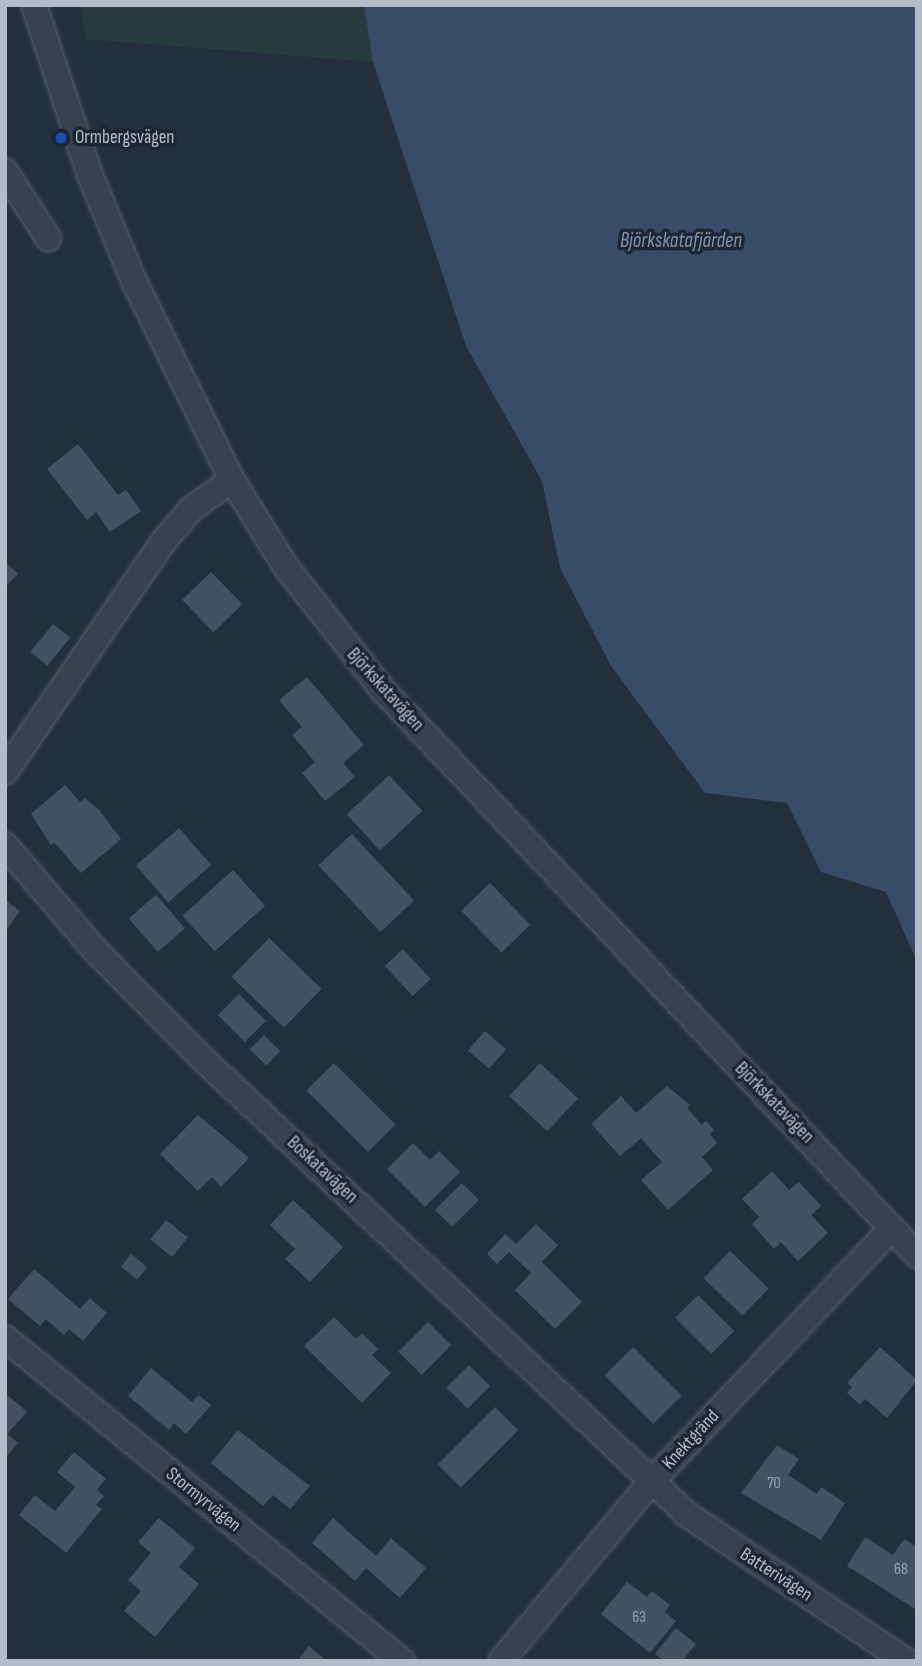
<!DOCTYPE html>
<html>
<head>
<meta charset="utf-8">
<style>
  body { margin:0 }
  #map { position:relative; width:922px; height:1666px; overflow:hidden; background:#242f3e; font-family:"Sofia Sans Condensed",sans-serif }
  div>[style] { position:absolute }
  [style*='--x'] { left:calc(var(--x)*1px); top:calc(var(--y)*1px); width:calc(var(--w)*1px); rotate:calc(var(--a)*1deg) }
  .green>* { inset:0; background:#263c3f }
  .water>* { inset:0; background:#394c67 }
  .building>* { inset:0; background:#455162; transform-origin:0 0 }
  .roads { filter:drop-shadow(0 0 2px #565f6c) drop-shadow(0 0 2px #565f6c) }
  .minor>* { height:24px; margin:-12px; padding:0 12px; transform-origin:12px; border-radius:12px; background:#38414e }
  .dots>* { width:19px; height:19px; translate:-50% -50%; box-sizing:border-box; border:4px solid #1d2633; border-radius:50% }
  span { translate:-50% -50%; white-space:nowrap; text-align:center; line-height:1.15; -webkit-text-stroke:7px #1d2633; paint-order:stroke }
  .number-label { font-size:16px; color:#98a1af }
  .number-label span { -webkit-text-stroke-width:0 }
  .poi-label { font-size:19px; color:#b4bcc9 }
  .left { translate:0 -50%; text-align:left }
  .street-label { font-size:19px; color:#b4bcc9 }
  .water-label { font-size:21px; color:#7c92b1; font-style:italic }
  .frame { position:absolute; inset:0; border:7px solid #b4bcc9; pointer-events:none }
</style>
</head>
<body>
<div id="map">
  <div class="green">
    <div style="clip-path:polygon(81px 5px,364px 5px,373px 62px,85px 39px)"></div>
  </div>
  <div class="water">
    <div style="clip-path:polygon(364px 5px,917px 5px,917px 961px,886px 892px,821px 872px,787px 803px,705px 793px,611px 666px,560px 568px,542px 481px,466px 346px,373px 62px)"></div>
  </div>
  <div class="building">
    <div style="clip-path:polygon(78px 444px,118px 495px,126px 490px,141px 511px,110px 532px,96px 512px,87px 520px,47px 469px)"></div>
    <div style="clip-path:polygon(5px 562px,18px 574px,5px 587px)"></div>
    <div style="left:211px;top:572px;width:45px;height:40px;rotate:46deg"></div>
    <div style="left:53px;top:624px;width:22px;height:36px;rotate:39deg"></div>
    <div style="clip-path:polygon(307px 677px,364px 745px,343px 763px,355px 777px,325px 801px,302px 773px,315px 762px,292px 735px,302px 727px,279px 700px)"></div>
    <div style="left:389px;top:775px;width:49px;height:58px;rotate:47deg"></div>
    <div style="clip-path:polygon(65px 785px,80px 802px,85px 798px,99px 810px,121px 839px,81px 873px,54px 842px,51px 845px,31px 814px)"></div>
    <div style="left:179px;top:828px;width:49px;height:57px;rotate:49deg"></div>
    <div style="left:352px;top:834px;width:91px;height:46px;rotate:47deg"></div>
    <div style="left:233px;top:870px;width:48px;height:68px;rotate:48deg"></div>
    <div style="left:490px;top:883px;width:58px;height:40px;rotate:46deg"></div>
    <div style="left:156px;top:895px;width:44px;height:36px;rotate:49deg"></div>
    <div style="clip-path:polygon(5px 900px,20px 911px,5px 932px)"></div>
    <div style="left:269px;top:938px;width:73px;height:54px;rotate:44deg"></div>
    <div style="left:403px;top:949px;width:41px;height:25px;rotate:47deg"></div>
    <div style="left:239px;top:994px;width:38px;height:30px;rotate:45deg"></div>
    <div style="left:485px;top:1031px;width:28px;height:26px;rotate:41deg"></div>
    <div style="left:264px;top:1035px;width:23px;height:20px;rotate:45deg"></div>
    <div style="left:334px;top:1063px;width:87px;height:39px;rotate:45deg"></div>
    <div style="left:540px;top:1063px;width:52px;height:45px;rotate:43deg"></div>
    <div style="clip-path:polygon(667px 1086px,690px 1105px,687px 1108px,702px 1125px,706px 1121px,714px 1130px,710px 1134px,717px 1143px,702px 1157px,713px 1170px,668px 1210px,641px 1180px,662px 1162px,641px 1138px,620px 1156px,591px 1124px,621px 1096px,636px 1113px)"></div>
    <div style="clip-path:polygon(198px 1115px,249px 1158px,221px 1187px,212px 1177px,198px 1191px,160px 1154px)"></div>
    <div style="clip-path:polygon(413px 1143px,430px 1160px,439px 1151px,460px 1172px,425px 1207px,387px 1169px)"></div>
    <div style="clip-path:polygon(772px 1171px,789px 1190px,799px 1182px,821px 1206px,811px 1215px,828px 1233px,798px 1261px,781px 1242px,774px 1249px,752px 1224px,759px 1217px,742px 1199px)"></div>
    <div style="left:462px;top:1183px;width:24px;height:38px;rotate:45deg"></div>
    <div style="clip-path:polygon(293px 1200px,343px 1247px,310px 1282px,285px 1259px,295px 1249px,270px 1225px)"></div>
    <div style="left:166px;top:1220px;width:28px;height:25px;rotate:39deg"></div>
    <div style="clip-path:polygon(536px 1224px,558px 1245px,542px 1262px,582px 1302px,555px 1329px,515px 1290px,531px 1273px,509px 1252px,497px 1264px,487px 1254px,505px 1234px,516px 1244px)"></div>
    <div style="left:730px;top:1251px;width:54px;height:38px;rotate:44deg"></div>
    <div style="left:131px;top:1254px;width:21px;height:16px;rotate:39deg"></div>
    <div style="clip-path:polygon(34px 1269px,80px 1309px,90px 1298px,107px 1313px,83px 1341px,69px 1329px,64px 1335px,46px 1319px,40px 1326px,8px 1299px)"></div>
    <div style="left:698px;top:1295px;width:51px;height:32px;rotate:45deg"></div>
    <div style="clip-path:polygon(334px 1317px,356px 1339px,362px 1333px,378px 1349px,372px 1355px,391px 1373px,362px 1403px,304px 1346px)"></div>
    <div style="left:428px;top:1322px;width:33px;height:42px;rotate:45deg"></div>
    <div style="left:633px;top:1347px;width:69px;height:40px;rotate:45deg"></div>
    <div style="clip-path:polygon(880px 1347px,917px 1380px,887px 1418px,865px 1399px,860px 1405px,847px 1393px,852px 1387px,847px 1383px)"></div>
    <div style="left:469px;top:1365px;width:30px;height:32px;rotate:45deg"></div>
    <div style="clip-path:polygon(151px 1368px,192px 1402px,199px 1395px,211px 1405px,186px 1434px,174px 1423px,169px 1430px,128px 1396px)"></div>
    <div style="clip-path:polygon(5px 1393px,27px 1412px,7px 1434px,18px 1443px,5px 1458px)"></div>
    <div style="left:495px;top:1407px;width:33px;height:81px;rotate:45deg"></div>
    <div style="clip-path:polygon(238px 1430px,310px 1486px,290px 1509px,273px 1495px,263px 1506px,211px 1463px)"></div>
    <div style="clip-path:polygon(777px 1445px,799px 1459px,788px 1475px,817px 1494px,821px 1487px,845px 1503px,821px 1540px,741px 1493px)"></div>
    <div style="clip-path:polygon(74px 1452px,106px 1479px,97px 1490px,104px 1496px,96px 1505px,102px 1509px,66px 1553px,19px 1515px,35px 1495px,55px 1511px,75px 1487px,57px 1472px)"></div>
    <div style="clip-path:polygon(159px 1518px,195px 1548px,179px 1567px,199px 1584px,155px 1637px,124px 1611px,141px 1591px,128px 1580px,151px 1553px,138px 1542px)"></div>
    <div style="clip-path:polygon(333px 1518px,376px 1556px,391px 1538px,426px 1568px,400px 1598px,366px 1568px,355px 1581px,312px 1543px)"></div>
    <div style="clip-path:polygon(865px 1537px,893px 1555px,904px 1539px,917px 1547px,917px 1610px,847px 1566px)"></div>
    <div style="clip-path:polygon(627px 1582px,647px 1597px,652px 1591px,670px 1605px,665px 1612px,676px 1621px,650px 1653px,601px 1614px)"></div>
    <div style="clip-path:polygon(676px 1628px,696px 1644px,682px 1661px,664px 1661px,655px 1654px)"></div>
    <div style="clip-path:polygon(309px 1646px,327px 1661px,297px 1661px)"></div>
  </div>
  <div class="roads">
    <div class="minor">
      <div style="--x:34;--y:5;--w:179;--a:71.8"></div>
      <div style="--x:90;--y:175;--w:115;--a:67.5"></div>
      <div style="--x:134;--y:281;--w:222;--a:63.8"></div>
      <div style="--x:232;--y:480;--w:102;--a:58.2"></div>
      <div style="--x:286;--y:567;--w:155;--a:51.8"></div>
      <div style="--x:382;--y:689;--w:779;--a:46.61"></div>
      <div style="--x:5;--y:171;--w:80;--a:57.3"></div>
      <div style="--x:5;--y:772;--w:280;--a:-55.5"></div>
      <div style="--x:164;--y:541;--w:42;--a:-49.8"></div>
      <div style="--x:191;--y:509;--w:50;--a:-35.3"></div>
      <div style="--x:5;--y:845;--w:137;--a:49.4"></div>
      <div style="--x:94;--y:949;--w:158;--a:45.3"></div>
      <div style="--x:205;--y:1061;--w:663;--a:43.23"></div>
      <div style="--x:688;--y:1515;--w:262;--a:33.8"></div>
      <div style="--x:5;--y:1338;--w:512;--a:39.13"></div>
      <div style="--x:501;--y:1661;--w:235;--a:-50"></div>
      <div style="--x:652;--y:1481;--w:349;--a:-46.5"></div>
    </div>
  </div>
  <div class="dots">
    <div style="left:61px;top:138px;background:#1a4fb4"></div>
  </div>
  <div class="number-label">
    <span style="left:774px;top:1484px">70</span>
    <span style="left:901px;top:1570px">68</span>
    <span style="left:639px;top:1618px">63</span>
  </div>
  <div class="poi-label">
    <span class="left" style="left:75px;top:138px">Ormbergsvägen</span>
  </div>
  <div class="street-label">
    <span style="left:385px;top:690px;rotate:48deg">Björkskatavägen</span>
    <span style="left:774px;top:1103px;rotate:46deg">Björkskatavägen</span>
    <span style="left:322px;top:1170px;rotate:43deg">Boskatavägen</span>
    <span style="left:691px;top:1440px;rotate:-47deg">Knektgränd</span>
    <span style="left:203px;top:1500px;rotate:39deg">Stormyrvägen</span>
    <span style="left:776px;top:1575px;rotate:33deg">Batterivägen</span>
  </div>
  <div class="water-label">
    <span style="left:681px;top:241px">Björkskatafjärden</span>
  </div>
  <div class="frame"></div>
</div>
</body>
</html>
